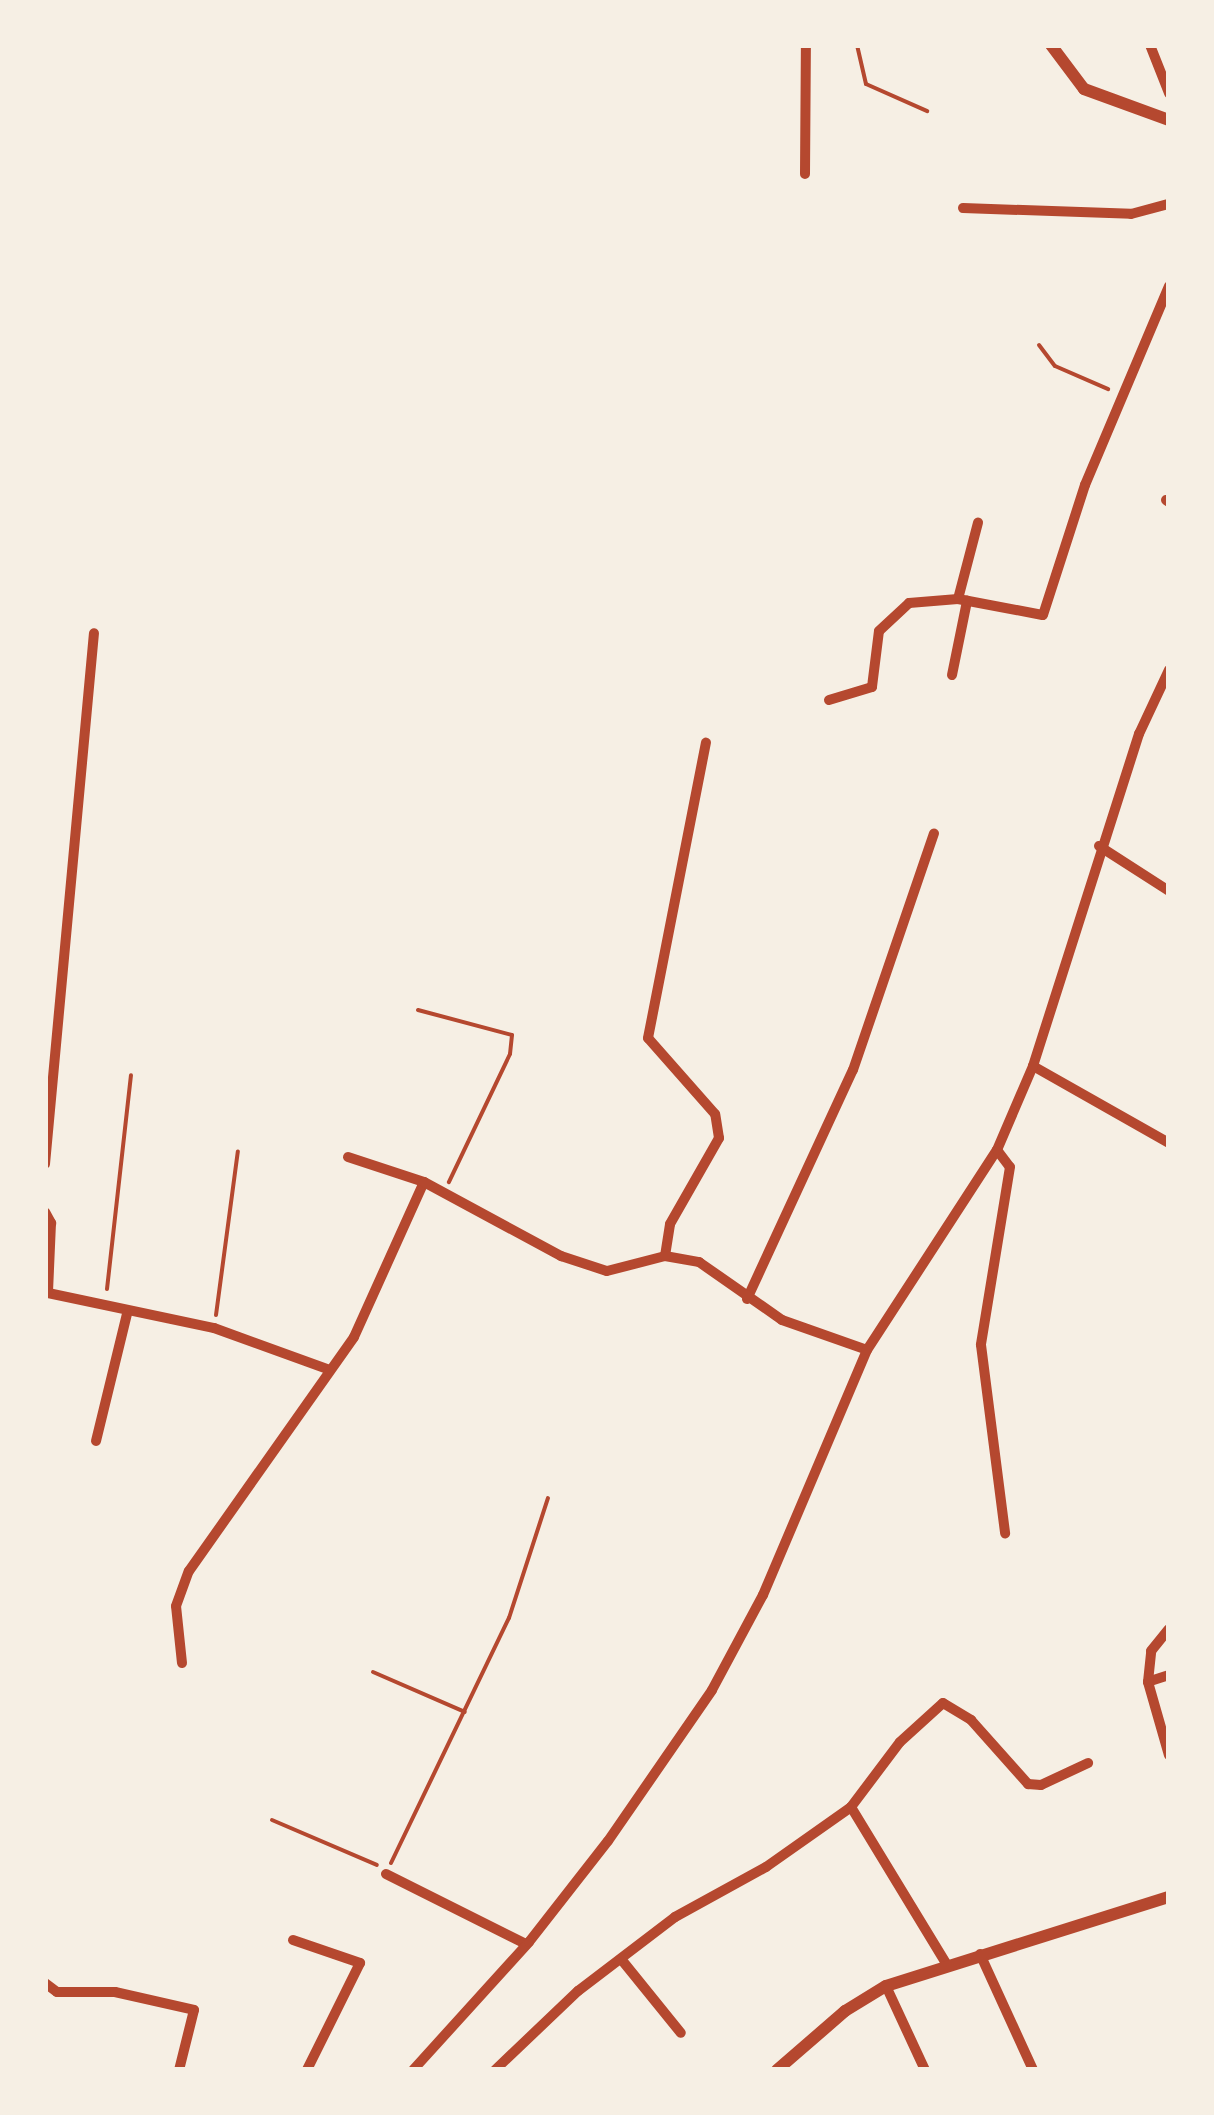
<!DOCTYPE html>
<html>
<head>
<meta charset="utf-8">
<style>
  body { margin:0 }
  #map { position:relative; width:1214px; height:2115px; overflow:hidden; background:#f6efe4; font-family:"DejaVu Sans",sans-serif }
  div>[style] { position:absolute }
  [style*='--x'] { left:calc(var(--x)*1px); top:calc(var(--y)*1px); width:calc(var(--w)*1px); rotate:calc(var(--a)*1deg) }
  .path>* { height:4px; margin:-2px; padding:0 2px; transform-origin:2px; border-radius:2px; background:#b5482f }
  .minor>* { height:10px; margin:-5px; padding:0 5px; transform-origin:5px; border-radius:5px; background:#b5482f }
  .tertiary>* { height:12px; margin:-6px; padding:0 6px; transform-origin:6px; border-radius:6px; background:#b5482f }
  span { translate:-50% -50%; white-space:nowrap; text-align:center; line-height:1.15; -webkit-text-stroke:8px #f6efe4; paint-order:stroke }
  .frame { position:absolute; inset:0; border:48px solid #f6efe4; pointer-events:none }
</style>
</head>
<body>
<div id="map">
  <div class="path">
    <div style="--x:857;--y:45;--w:40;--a:77"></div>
    <div style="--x:866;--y:84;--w:67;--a:23.9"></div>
    <div style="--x:1039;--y:345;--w:26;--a:53"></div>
    <div style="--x:1055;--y:366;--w:58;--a:23.5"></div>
    <div style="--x:418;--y:1010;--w:97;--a:14.9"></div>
    <div style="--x:512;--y:1035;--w:19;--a:96"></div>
    <div style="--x:510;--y:1054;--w:142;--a:115.5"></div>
    <div style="--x:107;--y:1289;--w:215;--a:-83.6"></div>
    <div style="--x:216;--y:1315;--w:165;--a:-82.4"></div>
    <div style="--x:373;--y:1672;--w:100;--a:23.5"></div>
    <div style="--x:272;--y:1820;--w:114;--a:23.2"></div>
    <div style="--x:391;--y:1863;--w:272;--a:-64.3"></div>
    <div style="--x:509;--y:1618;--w:126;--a:-72"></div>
  </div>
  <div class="minor">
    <div style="--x:1150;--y:45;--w:52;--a:68.4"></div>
    <div style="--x:805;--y:174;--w:129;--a:-89.6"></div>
    <div style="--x:963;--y:208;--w:168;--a:2"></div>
    <div style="--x:1131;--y:214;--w:39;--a:-15"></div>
    <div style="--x:1166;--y:500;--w:4;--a:34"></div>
    <div style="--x:958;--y:599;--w:79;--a:-75.3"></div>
    <div style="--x:952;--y:675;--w:76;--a:-78.5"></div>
    <div style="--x:829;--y:700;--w:45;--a:-16.8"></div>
    <div style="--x:872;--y:687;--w:56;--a:-82.9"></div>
    <div style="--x:879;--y:631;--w:41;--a:-43"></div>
    <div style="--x:909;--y:603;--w:49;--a:-4.7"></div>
    <div style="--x:958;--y:599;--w:86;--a:10.7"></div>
    <div style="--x:1043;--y:615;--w:137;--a:-72.1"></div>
    <div style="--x:1085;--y:485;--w:216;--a:-67.1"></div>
    <div style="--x:1099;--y:846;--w:83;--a:32.7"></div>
    <div style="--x:1033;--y:1066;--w:156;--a:29.5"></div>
    <div style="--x:997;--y:1150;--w:21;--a:53"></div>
    <div style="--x:1010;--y:1167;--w:180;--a:99.3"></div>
    <div style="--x:981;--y:1345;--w:190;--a:82.7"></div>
    <div style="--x:348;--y:1157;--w:80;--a:18.2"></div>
    <div style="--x:45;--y:1164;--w:533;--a:-84.73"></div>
    <div style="--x:45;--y:1212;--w:13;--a:61"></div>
    <div style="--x:51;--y:1223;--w:70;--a:92.5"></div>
    <div style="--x:48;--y:1293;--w:170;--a:11.9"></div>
    <div style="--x:214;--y:1328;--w:123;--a:19.9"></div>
    <div style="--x:665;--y:1256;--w:32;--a:-81"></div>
    <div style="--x:670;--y:1224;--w:99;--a:-60.3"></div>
    <div style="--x:719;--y:1138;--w:24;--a:-99"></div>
    <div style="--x:715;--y:1114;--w:101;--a:-131.4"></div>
    <div style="--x:648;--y:1038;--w:301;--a:-78.9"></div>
    <div style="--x:747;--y:1299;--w:252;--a:-65.2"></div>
    <div style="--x:853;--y:1070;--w:250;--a:-71.1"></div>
    <div style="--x:96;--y:1441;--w:131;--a:-76.3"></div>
    <div style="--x:182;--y:1663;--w:57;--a:-96"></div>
    <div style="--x:176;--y:1606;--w:37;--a:-70"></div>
    <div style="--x:189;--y:1571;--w:286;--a:-54.8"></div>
    <div style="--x:354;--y:1337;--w:170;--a:-65.7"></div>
    <div style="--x:424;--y:1182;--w:156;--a:28.4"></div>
    <div style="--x:561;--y:1256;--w:48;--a:18.1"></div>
    <div style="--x:607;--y:1271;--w:60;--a:-14.5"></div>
    <div style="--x:665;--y:1256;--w:35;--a:10"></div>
    <div style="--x:699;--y:1262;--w:101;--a:34.9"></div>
    <div style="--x:782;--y:1320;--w:90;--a:19.4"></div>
    <div style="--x:1169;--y:1675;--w:22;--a:162"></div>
    <div style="--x:1148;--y:1682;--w:76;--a:74"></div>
    <div style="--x:1148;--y:1682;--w:31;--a:-84"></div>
    <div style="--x:1151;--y:1651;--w:28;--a:-51"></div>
    <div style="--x:851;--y:1807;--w:183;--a:58.7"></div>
    <div style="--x:386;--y:1874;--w:157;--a:26.6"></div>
    <div style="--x:293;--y:1940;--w:71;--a:18.9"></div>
    <div style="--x:360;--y:1963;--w:119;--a:116.4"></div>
    <div style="--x:980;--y:1954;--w:128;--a:65.4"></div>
    <div style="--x:621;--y:1959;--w:95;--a:51"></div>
    <div style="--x:45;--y:1983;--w:15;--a:37"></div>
    <div style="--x:57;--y:1992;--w:58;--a:0"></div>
    <div style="--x:115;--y:1992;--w:81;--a:12.8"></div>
    <div style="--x:194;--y:2010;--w:62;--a:104"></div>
    <div style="--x:886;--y:1986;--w:93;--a:65.1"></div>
    <div style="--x:413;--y:2070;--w:173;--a:-47.8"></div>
    <div style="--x:529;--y:1942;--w:128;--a:-52"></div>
    <div style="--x:608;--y:1841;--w:183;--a:-55.4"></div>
    <div style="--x:712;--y:1690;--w:108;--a:-61.8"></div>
    <div style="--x:763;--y:1595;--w:266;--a:-67"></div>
    <div style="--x:867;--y:1350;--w:239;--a:-57"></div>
    <div style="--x:997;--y:1150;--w:91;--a:-66.8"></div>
    <div style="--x:1033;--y:1066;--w:349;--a:-72.3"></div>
    <div style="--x:1139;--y:734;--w:71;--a:-64.9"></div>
    <div style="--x:495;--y:2070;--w:115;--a:-43.6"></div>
    <div style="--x:578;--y:1991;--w:122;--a:-37.3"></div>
    <div style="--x:675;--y:1917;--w:104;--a:-28.8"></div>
    <div style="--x:766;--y:1867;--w:104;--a:-35.2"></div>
    <div style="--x:851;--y:1807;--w:81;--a:-53"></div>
    <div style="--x:900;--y:1742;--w:58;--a:-42.2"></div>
    <div style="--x:943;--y:1703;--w:33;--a:31"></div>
    <div style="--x:971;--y:1720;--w:86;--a:48.3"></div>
    <div style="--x:1028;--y:1784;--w:13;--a:4"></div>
    <div style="--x:1041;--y:1785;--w:52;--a:-25.1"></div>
  </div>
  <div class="tertiary">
    <div style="--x:1051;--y:45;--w:55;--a:53.1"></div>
    <div style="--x:1084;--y:89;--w:90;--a:20"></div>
    <div style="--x:777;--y:2070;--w:90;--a:-40.9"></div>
    <div style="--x:845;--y:2011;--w:48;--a:-31.4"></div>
    <div style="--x:886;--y:1986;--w:297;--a:-17.5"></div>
  </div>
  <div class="frame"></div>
</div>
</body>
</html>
